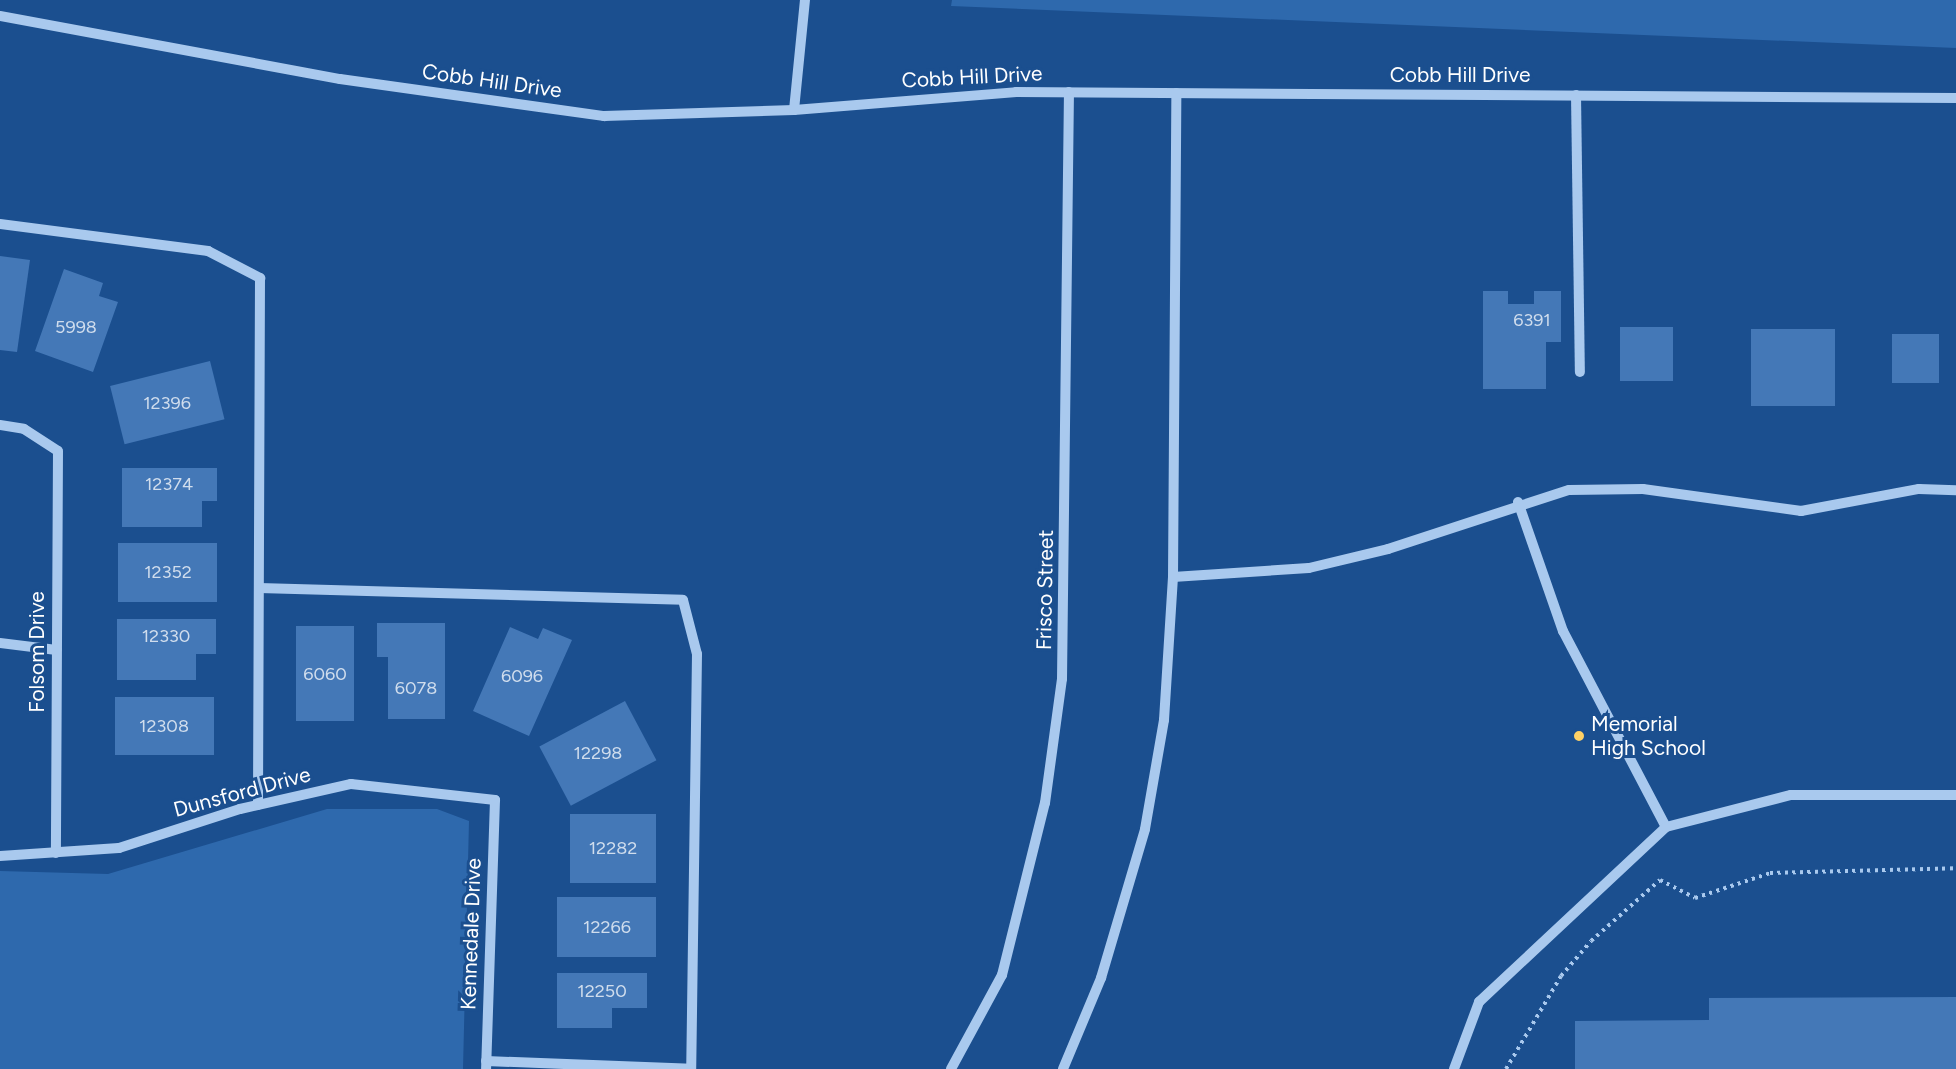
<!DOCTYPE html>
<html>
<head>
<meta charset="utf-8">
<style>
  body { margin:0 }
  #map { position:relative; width:1956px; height:1069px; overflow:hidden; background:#1b4f8f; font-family:Figtree,sans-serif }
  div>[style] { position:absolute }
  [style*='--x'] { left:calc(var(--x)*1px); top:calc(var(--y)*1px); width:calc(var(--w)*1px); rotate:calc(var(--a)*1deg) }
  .green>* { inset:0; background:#2e69ad }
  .building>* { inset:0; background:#4478b7; transform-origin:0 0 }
  .path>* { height:4px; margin-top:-2px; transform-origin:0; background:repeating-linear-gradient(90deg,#a9c9ee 0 3px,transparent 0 7.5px) }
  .minor>* { height:10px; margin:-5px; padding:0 5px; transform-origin:5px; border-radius:5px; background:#a9c9ee }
  .dots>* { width:16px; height:16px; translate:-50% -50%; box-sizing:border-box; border:3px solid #1b4f8f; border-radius:50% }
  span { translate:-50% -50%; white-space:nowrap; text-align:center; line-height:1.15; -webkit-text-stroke:6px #1b4f8f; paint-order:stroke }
  .number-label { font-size:18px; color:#d0dded }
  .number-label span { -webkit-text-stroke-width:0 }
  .street-label { font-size:21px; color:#fff }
  .poi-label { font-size:21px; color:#fff }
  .left { translate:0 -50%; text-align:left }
</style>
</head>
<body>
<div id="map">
  <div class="green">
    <div style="clip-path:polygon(952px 0,1956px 0,1956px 48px,951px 6px)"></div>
    <div style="clip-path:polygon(327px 809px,437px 809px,469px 821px,463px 1069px,0 1069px,0 871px,108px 874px)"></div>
  </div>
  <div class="building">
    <div style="clip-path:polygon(0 256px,30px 260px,17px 352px,0 350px)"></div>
    <div style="clip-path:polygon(64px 269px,103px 283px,99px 296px,118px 302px,93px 372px,35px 351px)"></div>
    <div style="clip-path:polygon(1483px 291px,1508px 291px,1508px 304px,1534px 304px,1534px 291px,1561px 291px,1561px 342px,1546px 342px,1546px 389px,1483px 389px)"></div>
    <div style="left:1620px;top:327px;width:53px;height:54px"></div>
    <div style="left:1751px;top:329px;width:84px;height:77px"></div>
    <div style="left:1892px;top:334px;width:47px;height:49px"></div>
    <div style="left:210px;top:361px;width:60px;height:103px;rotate:76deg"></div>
    <div style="clip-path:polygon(122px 468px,217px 468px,217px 501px,202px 501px,202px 527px,122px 527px)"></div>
    <div style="left:118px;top:543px;width:99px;height:59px"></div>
    <div style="clip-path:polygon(117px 619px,216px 619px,216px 654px,196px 654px,196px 680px,117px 680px)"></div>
    <div style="clip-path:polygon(377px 623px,445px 623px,445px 719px,388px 719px,388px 657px,377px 657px)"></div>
    <div style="left:296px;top:626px;width:58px;height:95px"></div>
    <div style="clip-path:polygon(510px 627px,538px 639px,543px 628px,572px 640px,529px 736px,473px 711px)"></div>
    <div style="left:115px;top:697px;width:99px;height:58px"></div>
    <div style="left:625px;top:701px;width:67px;height:97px;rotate:62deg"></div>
    <div style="left:570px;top:814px;width:86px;height:69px"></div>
    <div style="left:557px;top:897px;width:99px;height:60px"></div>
    <div style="clip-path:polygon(557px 973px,647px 973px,647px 1008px,612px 1008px,612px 1028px,557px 1028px)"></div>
    <div style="clip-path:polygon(1956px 997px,1956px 1069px,1575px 1069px,1575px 1021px,1709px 1020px,1709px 998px)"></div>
  </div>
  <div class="path">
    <div style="--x:1506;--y:1069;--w:108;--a:-59.4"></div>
    <div style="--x:1561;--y:976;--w:46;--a:-49.4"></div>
    <div style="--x:1591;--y:941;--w:92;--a:-41.5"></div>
    <div style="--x:1660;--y:880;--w:39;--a:27"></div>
    <div style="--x:1695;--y:898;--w:79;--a:-18.4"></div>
    <div style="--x:1770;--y:873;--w:186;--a:-1.5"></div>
  </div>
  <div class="minor">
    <div style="--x:0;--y:16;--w:346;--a:10.5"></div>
    <div style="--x:340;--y:79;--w:267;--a:8"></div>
    <div style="--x:604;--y:116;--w:190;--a:-1.8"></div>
    <div style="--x:794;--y:110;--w:223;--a:-4.6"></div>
    <div style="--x:1016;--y:92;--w:940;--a:0.37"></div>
    <div style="--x:1576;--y:95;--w:277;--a:89.2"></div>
    <div style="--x:794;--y:110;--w:111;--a:-84.3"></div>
    <div style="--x:0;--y:224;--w:210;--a:7.4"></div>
    <div style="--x:208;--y:251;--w:59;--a:27.4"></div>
    <div style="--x:260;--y:278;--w:527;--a:90.22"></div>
    <div style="--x:0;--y:425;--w:24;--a:9"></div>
    <div style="--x:24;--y:429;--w:40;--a:32.9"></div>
    <div style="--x:58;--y:451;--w:402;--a:90.3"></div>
    <div style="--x:1518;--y:502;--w:137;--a:70.8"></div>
    <div style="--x:1563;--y:631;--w:221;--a:62.3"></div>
    <div style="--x:1173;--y:577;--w:136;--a:-3.8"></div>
    <div style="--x:1309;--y:568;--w:81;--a:-13.5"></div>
    <div style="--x:1388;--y:549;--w:190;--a:-18.1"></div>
    <div style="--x:1569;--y:490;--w:74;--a:-0.8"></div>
    <div style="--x:1643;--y:489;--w:160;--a:7.9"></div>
    <div style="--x:1801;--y:511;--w:120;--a:-10.6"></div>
    <div style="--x:1919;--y:489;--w:37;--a:2"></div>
    <div style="--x:259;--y:588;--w:424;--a:1.6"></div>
    <div style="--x:683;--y:600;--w:56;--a:75.5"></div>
    <div style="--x:697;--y:654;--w:415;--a:90.8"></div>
    <div style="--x:0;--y:643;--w:57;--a:7"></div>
    <div style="--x:0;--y:856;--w:119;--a:-3.8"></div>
    <div style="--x:119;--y:848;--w:127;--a:-17.9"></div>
    <div style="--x:240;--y:809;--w:114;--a:-12.7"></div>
    <div style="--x:351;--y:784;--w:145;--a:6.3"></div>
    <div style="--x:495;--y:800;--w:269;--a:91.9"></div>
    <div style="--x:486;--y:1061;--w:205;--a:2.2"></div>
    <div style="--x:951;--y:1069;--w:107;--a:-61.5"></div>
    <div style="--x:1002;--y:975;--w:177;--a:-76"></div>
    <div style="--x:1045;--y:803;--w:125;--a:-82.2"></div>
    <div style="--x:1062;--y:679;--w:587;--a:-89.32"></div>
    <div style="--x:1063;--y:1069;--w:99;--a:-67.3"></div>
    <div style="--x:1101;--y:978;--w:155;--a:-73.5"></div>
    <div style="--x:1145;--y:829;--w:111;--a:-80.1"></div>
    <div style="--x:1164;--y:720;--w:143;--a:-86.4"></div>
    <div style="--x:1173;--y:577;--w:484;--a:-89.6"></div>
    <div style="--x:1454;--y:1069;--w:72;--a:-69.5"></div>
    <div style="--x:1479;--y:1002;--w:256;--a:-43.1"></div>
    <div style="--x:1666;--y:827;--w:129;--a:-14.4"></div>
    <div style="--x:1791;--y:795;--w:165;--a:0"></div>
  </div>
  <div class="dots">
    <div style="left:1579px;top:736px;background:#ffd166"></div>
  </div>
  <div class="number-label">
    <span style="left:1532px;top:320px">6391</span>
    <span style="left:76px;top:327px">5998</span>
    <span style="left:167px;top:403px">12396</span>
    <span style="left:169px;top:484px">12374</span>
    <span style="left:168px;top:572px">12352</span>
    <span style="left:166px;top:636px">12330</span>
    <span style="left:325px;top:674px">6060</span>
    <span style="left:522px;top:676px">6096</span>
    <span style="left:416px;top:688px">6078</span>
    <span style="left:164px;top:726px">12308</span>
    <span style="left:598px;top:753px">12298</span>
    <span style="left:613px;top:848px">12282</span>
    <span style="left:607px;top:927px">12266</span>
    <span style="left:602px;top:991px">12250</span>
  </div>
  <div class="street-label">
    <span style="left:1460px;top:75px">Cobb Hill Drive</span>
    <span style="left:972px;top:77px;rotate:-3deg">Cobb Hill Drive</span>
    <span style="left:492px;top:81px;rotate:8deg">Cobb Hill Drive</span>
    <span style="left:1045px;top:590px;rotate:-89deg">Frisco Street</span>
    <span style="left:37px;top:652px;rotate:-90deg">Folsom Drive</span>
    <span style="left:242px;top:792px;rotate:-15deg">Dunsford Drive</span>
    <span style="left:471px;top:934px;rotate:-88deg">Kennedale Drive</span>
  </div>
  <div class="poi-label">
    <span class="left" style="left:1591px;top:736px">Memorial<br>High School</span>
  </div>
</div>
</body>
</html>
